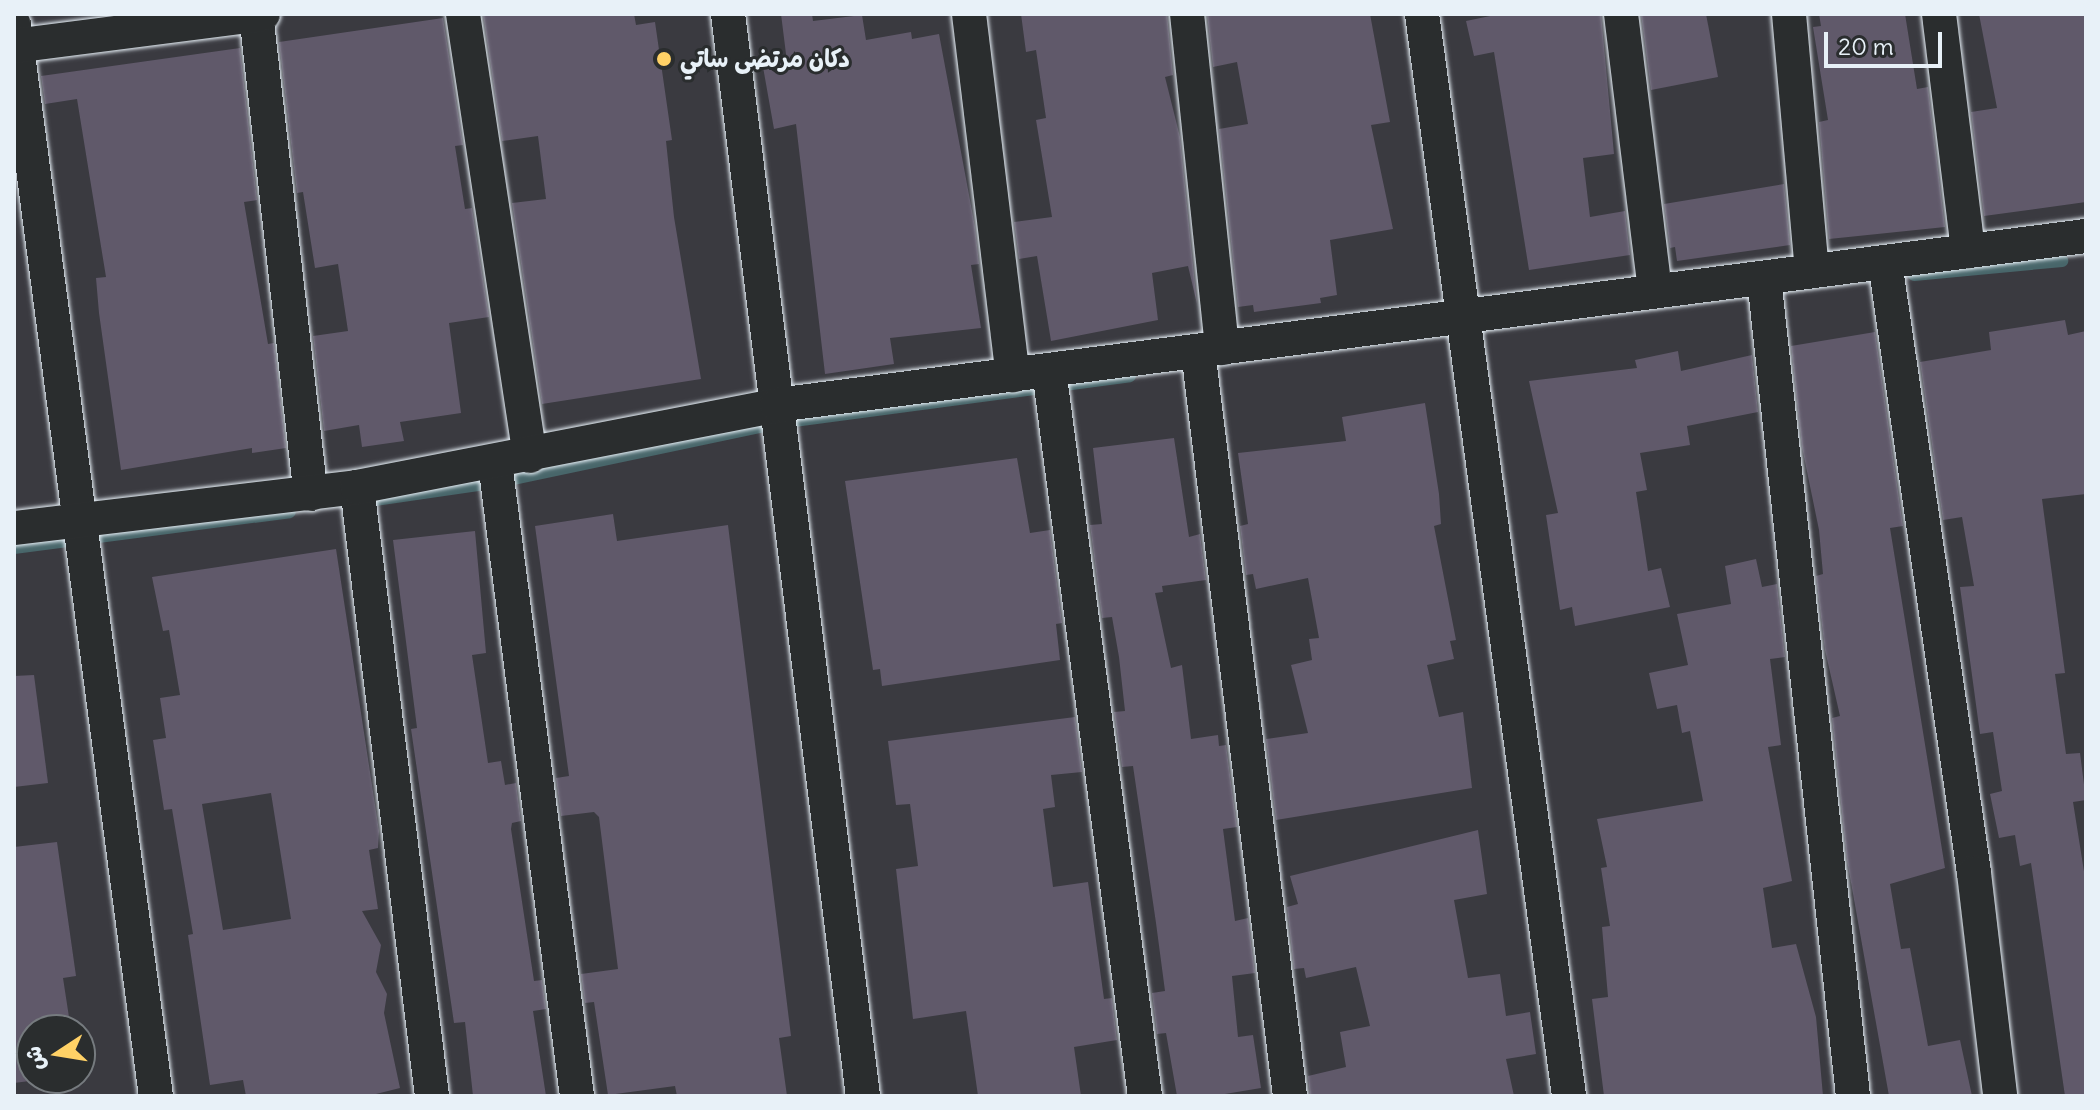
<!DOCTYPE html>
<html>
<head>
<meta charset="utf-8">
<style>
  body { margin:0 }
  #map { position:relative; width:2100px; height:1110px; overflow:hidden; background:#3a3a40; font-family:Delius,"Playpen Sans Arabic",sans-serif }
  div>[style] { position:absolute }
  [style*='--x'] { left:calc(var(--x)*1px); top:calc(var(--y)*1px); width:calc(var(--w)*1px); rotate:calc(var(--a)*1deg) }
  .stream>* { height:12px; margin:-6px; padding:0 6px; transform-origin:6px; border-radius:6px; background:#48666a }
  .building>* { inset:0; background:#60596a }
  .roads { filter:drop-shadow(0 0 2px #e8f1f8) drop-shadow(0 0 2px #e8f1f8) }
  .minor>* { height:34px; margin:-17px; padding:0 17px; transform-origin:17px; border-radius:17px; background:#2a2d2e }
  .dots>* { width:22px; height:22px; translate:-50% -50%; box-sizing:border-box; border:4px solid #2a2d2e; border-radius:50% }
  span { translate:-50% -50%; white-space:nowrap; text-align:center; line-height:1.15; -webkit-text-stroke:6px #2a2d2e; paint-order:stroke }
  .poi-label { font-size:24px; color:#e8f1f8; font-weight:700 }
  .left { translate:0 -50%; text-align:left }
  .frame { position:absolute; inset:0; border:16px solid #e8f1f8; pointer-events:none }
  .north { position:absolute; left:16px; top:1014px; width:80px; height:80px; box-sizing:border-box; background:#2a2d2e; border:2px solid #767b7f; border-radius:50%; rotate:258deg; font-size:22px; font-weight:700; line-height:32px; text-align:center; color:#e8f1f8 }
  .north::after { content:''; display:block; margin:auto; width:28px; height:36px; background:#ffd166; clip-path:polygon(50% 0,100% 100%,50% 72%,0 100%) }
  .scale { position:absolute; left:1824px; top:32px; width:118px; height:36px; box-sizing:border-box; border:4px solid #e8f1f8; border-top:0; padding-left:10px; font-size:24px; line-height:28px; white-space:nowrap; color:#e8f1f8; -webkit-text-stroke:6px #2a2d2e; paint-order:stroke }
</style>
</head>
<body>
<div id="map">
  <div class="stream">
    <div style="--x:1914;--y:275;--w:149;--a:-5.4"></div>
    <div style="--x:375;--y:500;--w:125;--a:-8.3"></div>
    <div style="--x:499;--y:482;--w:286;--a:-11.9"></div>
    <div style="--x:779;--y:423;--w:354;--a:-7.6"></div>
    <div style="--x:14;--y:548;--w:278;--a:-7.4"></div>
  </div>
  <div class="building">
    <div style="clip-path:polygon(483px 14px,634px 14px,636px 25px,655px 22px,672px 140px,666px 141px,674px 217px,701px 379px,542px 404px,512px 203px,546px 199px,538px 136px,502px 141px)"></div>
    <div style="clip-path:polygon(781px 14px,812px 14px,813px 21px,862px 15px,866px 40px,911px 32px,912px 39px,939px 34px,975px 227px,979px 264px,971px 265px,981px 328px,890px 338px,894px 364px,825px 374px,796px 124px,774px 129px,763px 67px,787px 62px)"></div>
    <div style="clip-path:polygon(1021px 14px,1167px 14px,1173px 75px,1165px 77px,1180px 137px,1197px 304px,1188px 266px,1152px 273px,1158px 320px,1051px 341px,1037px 256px,1019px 259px,1014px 222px,1052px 217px,1036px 120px,1046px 118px,1036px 50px,1026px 52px)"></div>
    <div style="clip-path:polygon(1207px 14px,1370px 14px,1390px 122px,1371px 125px,1393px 229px,1330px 240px,1337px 295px,1320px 298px,1321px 303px,1254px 312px,1253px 305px,1238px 307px,1219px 129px,1248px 124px,1237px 62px,1213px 67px)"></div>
    <div style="clip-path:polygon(1500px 14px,1601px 14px,1614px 154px,1583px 158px,1590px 217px,1625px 211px,1630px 255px,1529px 270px,1494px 52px,1474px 56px,1466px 21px)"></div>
    <div style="clip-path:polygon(1641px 14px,1706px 14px,1718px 77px,1651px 90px)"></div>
    <div style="clip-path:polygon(1819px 14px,1905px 14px,1917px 89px,1928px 87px,1945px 227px,1829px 239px,1819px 122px,1828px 120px,1813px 27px,1821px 26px)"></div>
    <div style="clip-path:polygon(1979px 14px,2086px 14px,2086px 202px,1984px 216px,1971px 112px,1997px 108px)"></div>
    <div style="clip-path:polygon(443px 18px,463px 145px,455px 146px,465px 209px,472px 208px,489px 317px,449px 323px,461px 413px,400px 422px,404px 441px,362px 447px,359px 425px,324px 431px,313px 336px,348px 331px,338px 264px,315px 268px,303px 192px,297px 193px,279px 42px)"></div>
    <div style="clip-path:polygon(240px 48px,257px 200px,244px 202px,268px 344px,274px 343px,286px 448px,252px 453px,252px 448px,121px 470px,99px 313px,96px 278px,106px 277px,77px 99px,45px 104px,41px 76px)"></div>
    <div style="clip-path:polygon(1784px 184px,1790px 245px,1677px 261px,1675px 247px,1670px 248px,1664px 204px)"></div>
    <div style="clip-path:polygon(2065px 320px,2068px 335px,2086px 331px,2086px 494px,2042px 499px,2065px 673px,2055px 674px,2066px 754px,2080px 753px,2086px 800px,2073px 802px,2086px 884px,2086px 1096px,2065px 1096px,2031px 863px,2020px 866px,2015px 835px,1999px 838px,1990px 794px,2002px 791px,1993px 732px,1980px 734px,1960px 587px,1974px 586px,1962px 517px,1943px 520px,1920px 362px,1991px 350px,1989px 332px)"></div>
    <div style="clip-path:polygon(1875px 332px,1903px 526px,1890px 528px,1945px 868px,1890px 884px,1901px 949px,1910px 948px,1928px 1046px,1960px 1040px,1972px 1096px,1889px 1096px,1847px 860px,1832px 718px,1840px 716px,1825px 650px,1816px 576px,1823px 574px,1819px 530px,1802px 447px,1791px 346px)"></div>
    <div style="clip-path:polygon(1678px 351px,1681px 371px,1752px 355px,1758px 412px,1687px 426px,1690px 445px,1640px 453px,1647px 490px,1636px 492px,1648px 571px,1661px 568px,1670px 607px,1575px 626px,1572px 607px,1560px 610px,1546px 515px,1558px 513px,1529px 381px,1637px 368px,1635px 360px)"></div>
    <div style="clip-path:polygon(1425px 403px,1439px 494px,1441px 524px,1434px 526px,1456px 640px,1450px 641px,1454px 659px,1427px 665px,1439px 717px,1463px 712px,1472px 788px,1276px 820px,1266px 739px,1308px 733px,1291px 665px,1312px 660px,1309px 639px,1319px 638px,1308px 578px,1256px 589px,1253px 574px,1246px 575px,1240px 526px,1248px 524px,1238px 453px,1346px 441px,1342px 417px)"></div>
    <div style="clip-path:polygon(1174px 438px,1189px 537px,1200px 534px,1206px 580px,1162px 586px,1163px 592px,1155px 593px,1171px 668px,1182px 665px,1191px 739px,1218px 735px,1219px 746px,1226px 745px,1237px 827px,1223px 829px,1235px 921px,1248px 918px,1255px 973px,1232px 976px,1238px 1037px,1253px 1035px,1261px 1088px,1213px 1096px,1177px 1096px,1166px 1033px,1157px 1034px,1152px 993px,1165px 991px,1156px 923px,1133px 766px,1122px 767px,1114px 712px,1125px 711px,1119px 657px,1112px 617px,1102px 618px,1090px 525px,1102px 524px,1093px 448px)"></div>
    <div style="clip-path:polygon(1017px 458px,1030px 533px,1050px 530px,1062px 623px,1056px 624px,1060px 660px,882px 686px,880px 669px,873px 670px,845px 481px)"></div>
    <div style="clip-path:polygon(613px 514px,617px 541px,728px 525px,791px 1036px,779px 1038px,787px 1096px,677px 1096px,675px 1086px,608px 1095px,594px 1002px,585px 1003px,581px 974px,618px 969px,599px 817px,594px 812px,561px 816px,556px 778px,569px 776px,535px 526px)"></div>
    <div style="clip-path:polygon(475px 531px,486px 653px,472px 655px,488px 763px,501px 761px,505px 785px,516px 783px,521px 821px,512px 823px,511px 829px,534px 981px,542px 980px,546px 1009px,533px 1011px,546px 1096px,473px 1096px,465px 1022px,454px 1023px,411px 729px,417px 728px,393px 540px)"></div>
    <div style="clip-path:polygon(evenodd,336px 549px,379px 831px,378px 848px,369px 850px,378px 909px,362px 911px,381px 945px,376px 972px,387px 994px,384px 1013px,400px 1088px,368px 1096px,246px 1096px,243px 1080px,210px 1085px,188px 935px,193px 934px,172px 809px,164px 810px,153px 740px,166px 738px,160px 698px,180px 695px,169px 630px,163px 631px,152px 577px,336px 549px,271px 793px,291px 919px,223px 930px,202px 804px,271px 793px)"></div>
    <div style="clip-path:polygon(1756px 559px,1762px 587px,1777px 584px,1785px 657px,1770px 659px,1781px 745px,1768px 747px,1792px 881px,1763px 888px,1772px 948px,1796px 944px,1816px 1017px,1823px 1096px,1604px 1096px,1592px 999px,1608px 997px,1602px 927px,1610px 926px,1601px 868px,1607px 867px,1597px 819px,1703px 801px,1690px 731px,1682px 733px,1677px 705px,1657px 709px,1649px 673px,1688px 665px,1677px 614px,1731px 604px,1725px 566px)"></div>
    <div style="clip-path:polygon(34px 675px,48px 783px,14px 787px,14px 676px)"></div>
    <div style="clip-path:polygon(1075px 717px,1082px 772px,1051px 775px,1055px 807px,1043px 809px,1053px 887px,1088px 882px,1104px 999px,1112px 998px,1117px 1040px,1074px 1047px,1081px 1096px,978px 1096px,966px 1011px,913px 1019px,896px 869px,918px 866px,910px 804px,896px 805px,888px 741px)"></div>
    <div style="clip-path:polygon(1478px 830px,1487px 894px,1454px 900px,1468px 978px,1500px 974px,1506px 1016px,1530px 1012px,1536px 1054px,1506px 1059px,1514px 1096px,1310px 1096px,1308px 1076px,1346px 1067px,1340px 1032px,1370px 1026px,1356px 967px,1306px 978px,1304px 968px,1294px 969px,1287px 907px,1298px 904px,1290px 876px)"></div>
    <div style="clip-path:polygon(57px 842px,76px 976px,63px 978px,71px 1030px,32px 1030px,32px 1078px,53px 1078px,14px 1083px,14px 847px)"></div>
    <div style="clip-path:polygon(80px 1045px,84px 1045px,87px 1074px,80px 1075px)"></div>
  </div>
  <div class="roads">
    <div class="minor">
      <div style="--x:256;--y:14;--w:483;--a:83.5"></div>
      <div style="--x:463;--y:14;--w:447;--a:81.4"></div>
      <div style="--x:728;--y:14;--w:1090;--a:82.89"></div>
      <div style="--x:969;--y:14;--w:364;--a:83.1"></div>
      <div style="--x:1187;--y:14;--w:336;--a:84"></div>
      <div style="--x:1422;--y:14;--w:1092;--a:82.26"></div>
      <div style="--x:1621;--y:14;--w:279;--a:83"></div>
      <div style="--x:1789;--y:14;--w:258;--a:84.9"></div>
      <div style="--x:1939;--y:14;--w:239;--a:83"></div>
      <div style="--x:14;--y:25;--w:1080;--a:82.45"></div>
      <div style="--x:14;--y:46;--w:251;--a:-7.3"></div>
      <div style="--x:1885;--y:262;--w:617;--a:81.71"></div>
      <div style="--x:1974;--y:873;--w:225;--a:83.3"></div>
      <div style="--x:1764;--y:278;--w:823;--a:83.79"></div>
      <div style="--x:1198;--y:351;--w:751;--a:82.96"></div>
      <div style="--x:1049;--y:370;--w:732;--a:82.47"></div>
      <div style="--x:495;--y:463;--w:638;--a:82.62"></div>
      <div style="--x:357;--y:487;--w:614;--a:82.98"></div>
      <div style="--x:14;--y:528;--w:345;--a:-6.8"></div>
      <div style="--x:357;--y:487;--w:428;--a:-11"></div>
      <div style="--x:777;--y:405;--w:1320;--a:-7.36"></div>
    </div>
  </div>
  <div class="dots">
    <div style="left:664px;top:59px;background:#ffd166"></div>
  </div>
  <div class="poi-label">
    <span class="left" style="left:680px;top:59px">دكان مرتضى ساتي</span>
  </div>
  <div class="frame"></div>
  <div class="north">ش</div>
  <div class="scale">20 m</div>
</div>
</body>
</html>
